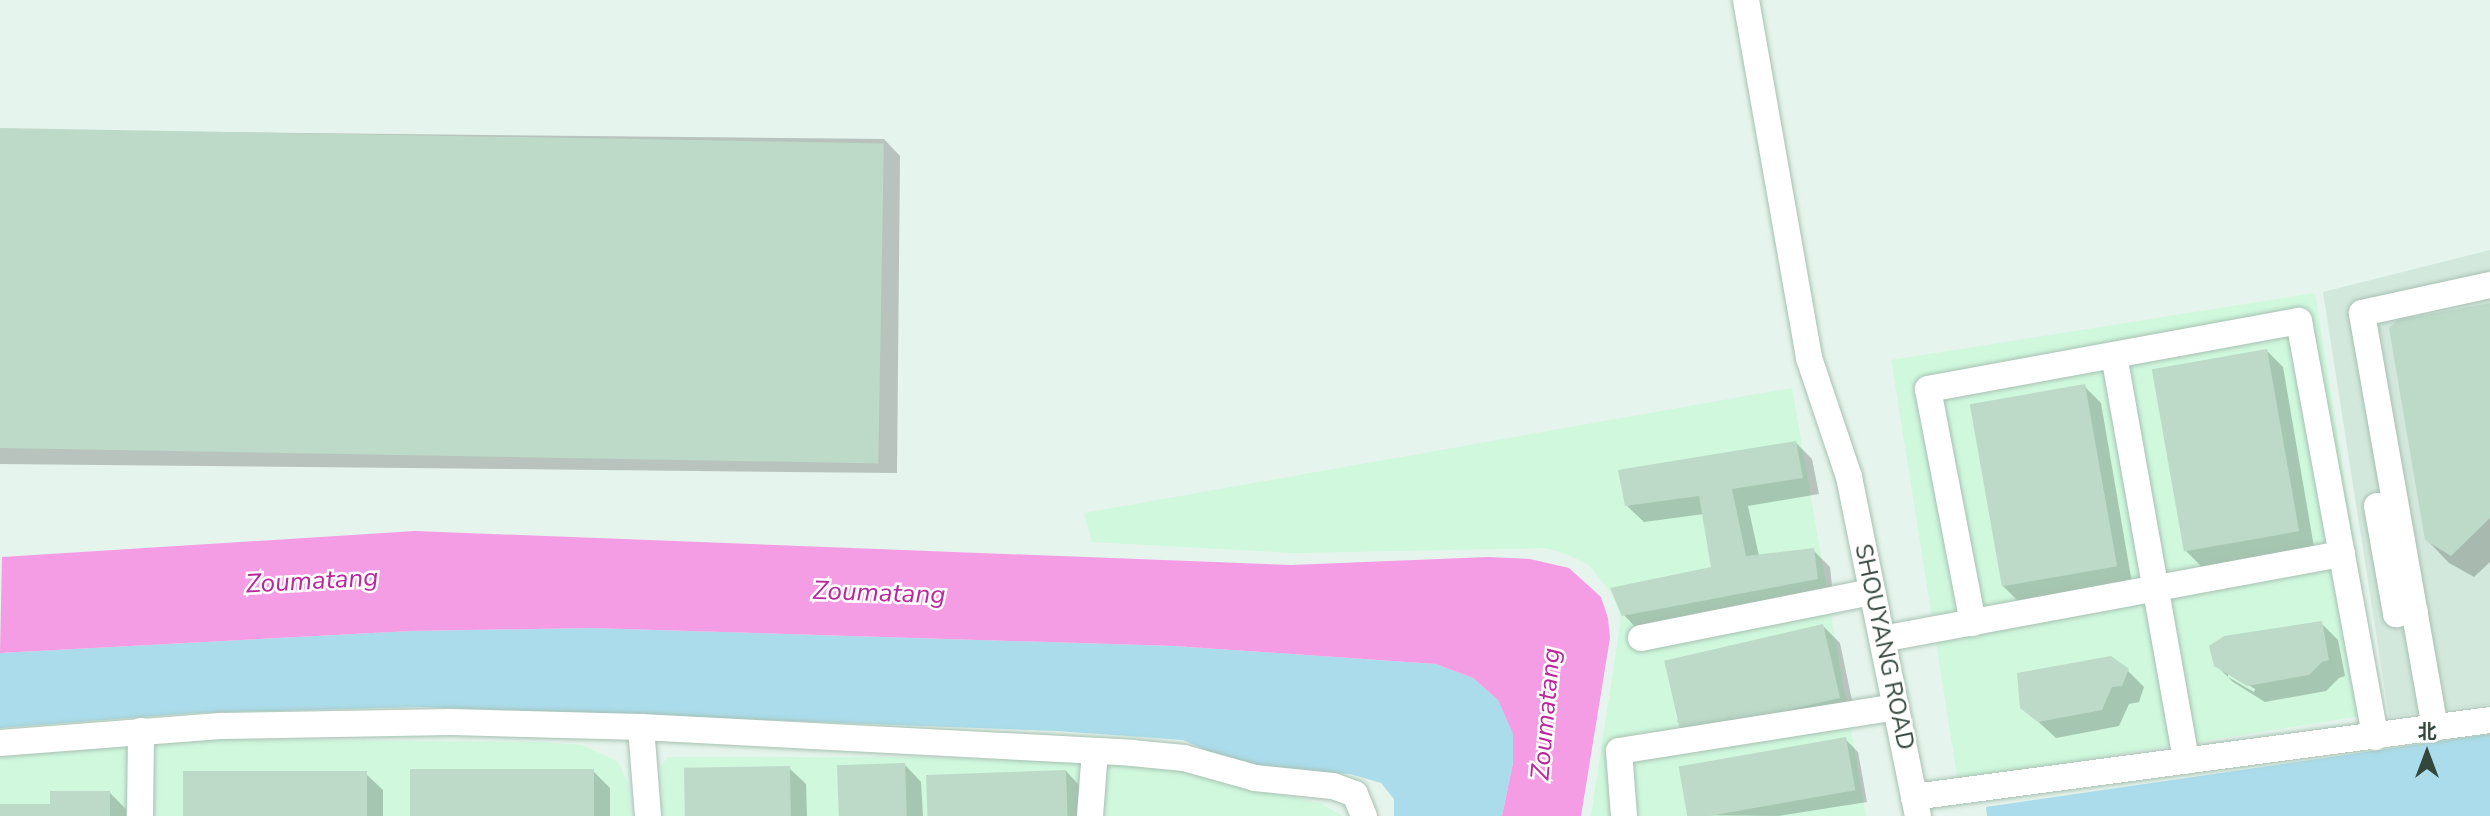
<!DOCTYPE html>
<html>
<head>
<meta charset="utf-8">
<style>
  body { margin:0 }
  #map { position:relative; width:2490px; height:816px; overflow:hidden; background:#e5f4ec; font-family:"Nunito Sans","Noto Sans SC",sans-serif }
  div>[style] { position:absolute }
  [style*='--x'] { left:calc(var(--x)*1px); top:calc(var(--y)*1px); width:calc(var(--w)*1px); rotate:calc(var(--a)*1deg) }
  .residential>* { inset:0; background:#d3e8dd }
  .commercial>* { inset:0; background:#cff8dd; transform-origin:0 0 }
  .green>* { inset:0; background:#abdceb }
  .water>* { inset:0; background:#f59de4 }
  .shadow>* { inset:0; background:#0003 }
  .building>* { inset:0; background:#bdd9c8; transform-origin:0 0 }
  .roads { filter:drop-shadow(0 0 2px #a7c0b2) drop-shadow(0 0 2px #a7c0b2) }
  .minor>* { height:26px; margin:-13px; padding:0 13px; transform-origin:13px; border-radius:13px; background:#fff }
  span { translate:-50% -50%; white-space:nowrap; text-align:center; line-height:1.15; -webkit-text-stroke:5px #fff; paint-order:stroke }
  .street-label { font-size:24px; color:#34473c }
  .water-label { font-size:26px; color:#bb269c; font-style:italic }
  .north { position:absolute; left:2392px; top:718px; width:70px; height:70px; -webkit-text-stroke:5px #fff; paint-order:stroke; rotate:0deg; font-size:19px; font-weight:700; line-height:28px; text-align:center; color:#34473c }
  .north::after { content:''; display:block; margin:auto; width:24px; height:32px; background:#34473c; clip-path:polygon(50% 0,100% 100%,50% 72%,0 100%) }
</style>
</head>
<body>
<div id="map">
  <div class="residential">
    <div style="clip-path:polygon(2490px 250px,2490px 704px,2389px 717px,2323px 292px)"></div>
  </div>
  <div class="commercial">
    <div style="left:2315px;top:293px;width:425px;height:429px;rotate:81deg"></div>
    <div style="clip-path:polygon(1792px 388px,1866px 816px,1591px 816px,1621px 619px,1613px 595px,1600px 579px,1589px 565px,1569px 555px,1546px 548px,1294px 553px,1092px 542px,1084px 513px)"></div>
    <div style="clip-path:polygon(212px 739px,539px 742px,582px 745px,618px 762px,628px 783px,631px 816px,0 816px,0 757px)"></div>
    <div style="clip-path:polygon(668px 757px,911px 757px,1180px 765px,1235px 785px,1320px 803px,1343px 816px,662px 816px,660px 767px)"></div>
  </div>
  <div class="green">
    <div style="clip-path:polygon(591px 628px,1174px 646px,1436px 664px,1473px 678px,1498px 700px,1514px 735px,1513px 763px,1502px 816px,1394px 816px,1394px 799px,1381px 783px,1350px 774px,1268px 770px,1222px 757px,1183px 740px,1057px 731px,419px 707px,195px 713px,0 728px,0 653px,410px 631px)"></div>
    <div style="clip-path:polygon(2490px 734px,2490px 816px,1987px 816px,1986px 807px)"></div>
  </div>
  <div class="water">
    <div style="clip-path:polygon(415px 531px,1291px 565px,1488px 557px,1530px 559px,1569px 568px,1601px 597px,1608px 618px,1610px 638px,1581px 816px,1502px 816px,1513px 763px,1513px 734px,1498px 700px,1473px 678px,1436px 664px,1174px 646px,591px 628px,410px 631px,0 653px,2px 557px)"></div>
  </div>
  <div class="shadow">
    <div style="clip-path:polygon(0 130px,884px 139px,900px 156px,897px 473px,0 464px)"></div>
    <div style="clip-path:polygon(2490px 305px,2490px 562px,2474px 577px,2449px 563px,2427px 540px)"></div>
    <div style="clip-path:polygon(2266px 350px,2283px 367px,2314px 547px,2202px 567px,2185px 550px)"></div>
    <div style="clip-path:polygon(2084px 386px,2101px 403px,2132px 583px,2020px 603px,2003px 586px)"></div>
    <div style="clip-path:polygon(1795px 442px,1812px 459px,1819px 494px,1748px 506px,1759px 556px,1813px 550px,1830px 567px,1833px 595px,1640px 632px,1624px 615px,1713px 568px,1704px 514px,1644px 522px,1627px 506px)"></div>
    <div style="clip-path:polygon(evenodd,2321px 623px,2338px 640px,2345px 676px,2339px 678px,2326px 691px,2265px 702px,2233px 682px,2216px 665px,2321px 623px,2228px 672px,2255px 689px,2254px 692px,2228px 677px,2228px 672px)"></div>
    <div style="clip-path:polygon(1823px 626px,1840px 643px,1855px 715px,1694px 737px,1677px 721px)"></div>
    <div style="clip-path:polygon(2127px 670px,2144px 687px,2139px 702px,2129px 704px,2119px 726px,2056px 738px,2022px 707px)"></div>
    <div style="clip-path:polygon(1845px 739px,1858px 752px,1867px 802px,1778px 816px,1686px 815px)"></div>
    <div style="clip-path:polygon(905px 765px,921px 782px,923px 816px,840px 816px)"></div>
    <div style="clip-path:polygon(789px 768px,806px 784px,807px 816px,687px 816px)"></div>
    <div style="clip-path:polygon(593px 771px,610px 788px,610px 816px,412px 816px)"></div>
    <div style="clip-path:polygon(1066px 771px,1082px 788px,1083px 816px,929px 816px)"></div>
    <div style="clip-path:polygon(366px 774px,383px 790px,383px 816px,184px 816px)"></div>
    <div style="clip-path:polygon(109px 792px,126px 809px,126px 816px,0 816px,0 806px,52px 806px)"></div>
  </div>
  <div class="building">
    <div style="left:0;top:128px;width:884px;height:320px;rotate:1deg"></div>
    <div style="clip-path:polygon(2490px 303px,2490px 518px,2451px 556px,2425px 540px,2389px 328px,2398px 320px)"></div>
    <div style="left:2267px;top:349px;width:185px;height:117px;rotate:80deg"></div>
    <div style="left:2085px;top:384px;width:185px;height:117px;rotate:80deg"></div>
    <div style="clip-path:polygon(1796px 441px,1803px 478px,1732px 489px,1746px 556px,1814px 548px,1818px 579px,1622px 616px,1610px 588px,1711px 567px,1699px 496px,1625px 506px,1618px 470px)"></div>
    <div style="clip-path:polygon(2322px 621px,2329px 660px,2322px 662px,2309px 675px,2247px 686px,2214px 666px,2209px 646px,2224px 636px)"></div>
    <div style="left:1823px;top:624px;width:76px;height:163px;rotate:77deg"></div>
    <div style="clip-path:polygon(2111px 656px,2129px 669px,2122px 686px,2112px 687px,2102px 710px,2038px 722px,2020px 708px,2017px 673px)"></div>
    <div style="left:1846px;top:737px;width:54px;height:170px;rotate:80deg"></div>
    <div style="left:905px;top:763px;width:53px;height:68px;rotate:88deg"></div>
    <div style="left:790px;top:766px;width:50px;height:106px;rotate:89deg"></div>
    <div style="left:410px;top:769px;width:184px;height:47px"></div>
    <div style="left:1066px;top:770px;width:46px;height:140px;rotate:88deg"></div>
    <div style="left:183px;top:771px;width:184px;height:45px"></div>
    <div style="clip-path:polygon(50px 791px,110px 791px,110px 816px,0 816px,0 804px,50px 804px)"></div>
  </div>
  <div class="roads">
    <div class="minor">
      <div style="--x:1746;--y:0;--w:364;--a:80"></div>
      <div style="--x:1809;--y:358;--w:126;--a:71.4"></div>
      <div style="--x:1849;--y:477;--w:346;--a:78.5"></div>
      <div style="--x:2114;--y:355;--w:412;--a:79.9"></div>
      <div style="--x:2377;--y:506;--w:110;--a:80"></div>
      <div style="--x:2396;--y:614;--w:19;--a:-9"></div>
      <div style="--x:1973;--y:623;--w:238;--a:-100.9"></div>
      <div style="--x:1928;--y:389;--w:377;--a:-10.4"></div>
      <div style="--x:2299;--y:321;--w:423;--a:79.6"></div>
      <div style="--x:1641;--y:638;--w:236;--a:-11.3"></div>
      <div style="--x:1882;--y:639;--w:468;--a:-10.5"></div>
      <div style="--x:641;--y:727;--w:89;--a:85.5"></div>
      <div style="--x:2435;--y:728;--w:421;--a:-100"></div>
      <div style="--x:2362;--y:313;--w:131;--a:-12.3"></div>
      <div style="--x:0;--y:743;--w:224;--a:-4.4"></div>
      <div style="--x:223;--y:726;--w:228;--a:-1"></div>
      <div style="--x:451;--y:722;--w:190;--a:1.5"></div>
      <div style="--x:641;--y:727;--w:492;--a:3"></div>
      <div style="--x:1132;--y:753;--w:52;--a:5.5"></div>
      <div style="--x:1184;--y:758;--w:74;--a:15.7"></div>
      <div style="--x:1255;--y:778;--w:78;--a:5.9"></div>
      <div style="--x:1333;--y:786;--w:23;--a:20"></div>
      <div style="--x:1355;--y:794;--w:24;--a:68"></div>
      <div style="--x:1914;--y:797;--w:581;--a:-7.61"></div>
      <div style="--x:140;--y:816;--w:85;--a:-89.3"></div>
      <div style="--x:1090;--y:816;--w:65;--a:-85.6"></div>
      <div style="--x:1624;--y:816;--w:65;--a:-94.4"></div>
      <div style="--x:1619;--y:751;--w:280;--a:-9"></div>
    </div>
  </div>
  <div class="street-label">
    <span style="left:1884px;top:647px;rotate:78deg">SHOUYANG ROAD</span>
  </div>
  <div class="water-label">
    <span style="left:312px;top:581px;rotate:-3deg">Zoumatang</span>
    <span style="left:879px;top:593px;rotate:2deg">Zoumatang</span>
    <span style="left:1546px;top:714px;rotate:-85deg">Zoumatang</span>
  </div>
  <div class="north">北</div>
</div>
</body>
</html>
